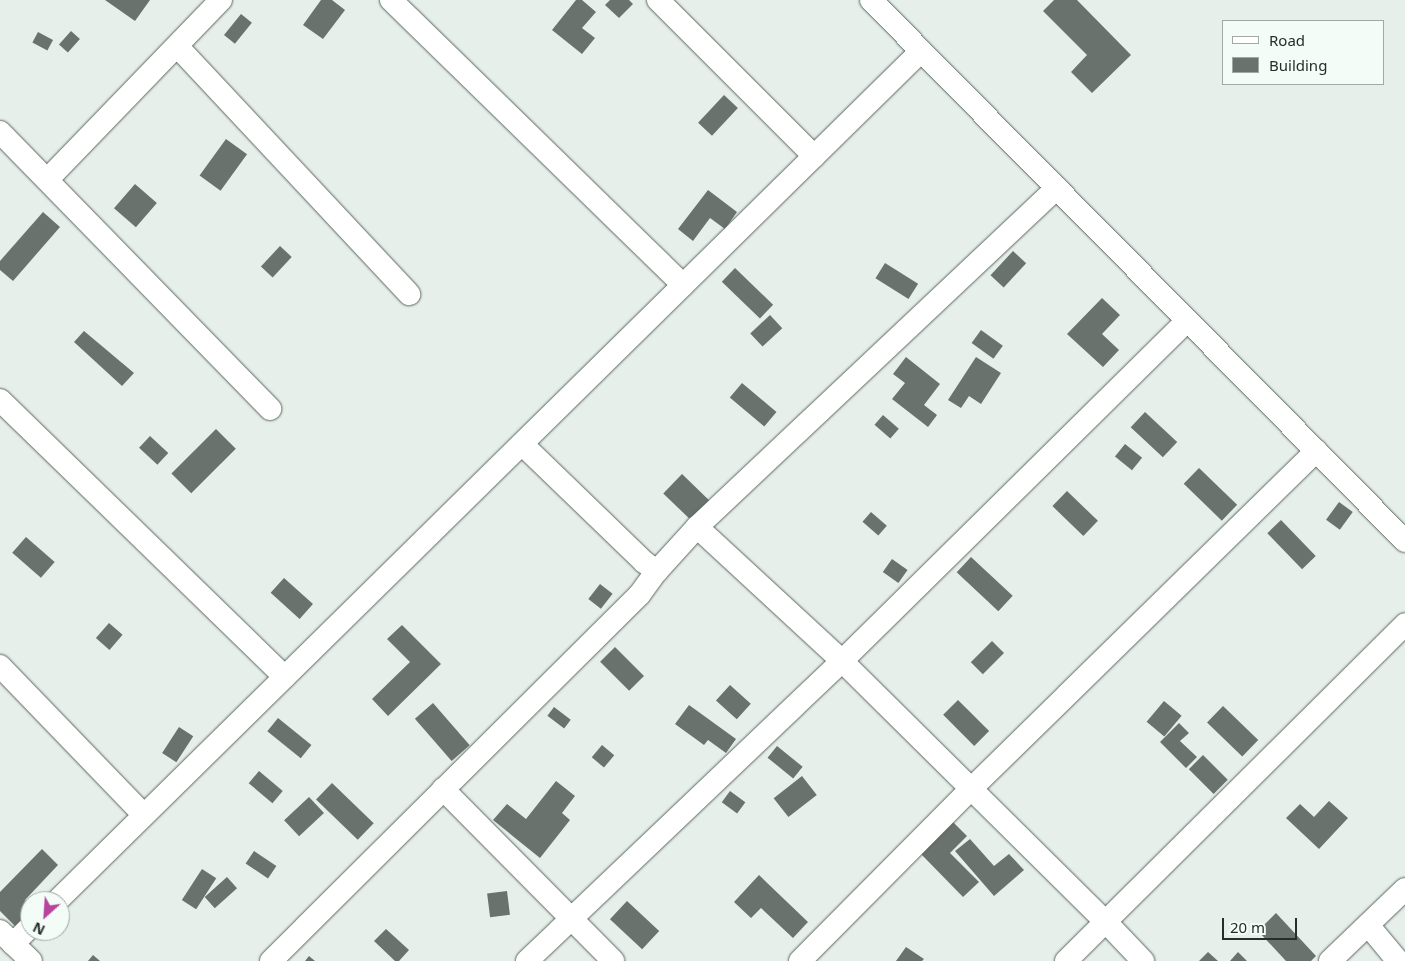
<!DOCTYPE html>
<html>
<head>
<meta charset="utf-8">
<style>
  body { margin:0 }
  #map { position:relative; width:1405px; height:961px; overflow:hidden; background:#e6efe9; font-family:"Noto Sans",sans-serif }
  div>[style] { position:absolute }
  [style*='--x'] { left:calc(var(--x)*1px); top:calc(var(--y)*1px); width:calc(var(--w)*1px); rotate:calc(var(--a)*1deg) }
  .building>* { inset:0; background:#6a726d; transform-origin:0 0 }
  .roads { filter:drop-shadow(0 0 1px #5d6560) drop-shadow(0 0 1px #5d6560) }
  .minor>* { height:22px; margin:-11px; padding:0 11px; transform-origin:11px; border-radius:11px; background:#fff }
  span { translate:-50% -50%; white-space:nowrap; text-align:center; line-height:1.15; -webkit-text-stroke:5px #f3fcf6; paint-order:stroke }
  .legend { position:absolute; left:1222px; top:20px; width:162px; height:65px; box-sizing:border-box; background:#f3fcf6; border:1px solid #a2a9a4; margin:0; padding:6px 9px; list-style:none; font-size:15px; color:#282c2a }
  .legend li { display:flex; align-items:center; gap:10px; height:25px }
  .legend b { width:25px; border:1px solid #a2a9a4 }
  .north { position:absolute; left:20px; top:891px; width:50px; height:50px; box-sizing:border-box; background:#f3fcf6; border:1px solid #a2a9a4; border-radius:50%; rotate:206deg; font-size:14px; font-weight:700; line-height:20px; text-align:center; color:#282c2a }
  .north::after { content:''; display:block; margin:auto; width:18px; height:22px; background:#b8449d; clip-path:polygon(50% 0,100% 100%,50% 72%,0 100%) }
  .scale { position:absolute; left:1222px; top:918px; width:75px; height:22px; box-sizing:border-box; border:2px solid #282c2a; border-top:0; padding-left:6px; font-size:15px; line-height:18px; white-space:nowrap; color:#282c2a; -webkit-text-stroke:4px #f3fcf6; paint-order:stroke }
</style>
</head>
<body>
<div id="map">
  <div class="building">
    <div style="clip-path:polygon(105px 0,150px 0,135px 21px)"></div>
    <div style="clip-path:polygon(321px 0,332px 0,345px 10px,323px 39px,303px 25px)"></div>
    <div style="clip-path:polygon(576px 0,582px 0,596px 12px,582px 28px,595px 38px,582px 54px,552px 30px)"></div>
    <div style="clip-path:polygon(610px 0,629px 0,633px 4px,619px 18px,605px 5px)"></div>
    <div style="clip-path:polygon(1054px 0,1077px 0,1131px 55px,1092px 93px,1071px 72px,1087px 55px,1043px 11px)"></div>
    <div style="left:241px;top:14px;width:14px;height:27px;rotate:39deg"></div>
    <div style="left:71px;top:31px;width:12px;height:18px;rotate:42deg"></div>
    <div style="left:38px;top:32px;width:17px;height:12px;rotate:28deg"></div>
    <div style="left:724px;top:95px;width:19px;height:38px;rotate:43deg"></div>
    <div style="left:226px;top:139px;width:26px;height:45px;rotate:36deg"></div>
    <div style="left:135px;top:184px;width:29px;height:32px;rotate:41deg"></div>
    <div style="clip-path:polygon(708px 190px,737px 212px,725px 229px,710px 218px,693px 241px,678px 229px)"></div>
    <div style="clip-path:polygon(43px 212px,60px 227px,13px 281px,0 270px,0 261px)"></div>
    <div style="left:280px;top:246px;width:16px;height:28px;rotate:43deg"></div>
    <div style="left:1013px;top:251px;width:18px;height:33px;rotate:43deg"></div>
    <div style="left:885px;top:263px;width:39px;height:18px;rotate:32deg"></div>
    <div style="left:735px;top:268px;width:53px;height:19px;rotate:44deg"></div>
    <div style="clip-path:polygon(1102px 298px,1120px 315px,1102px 334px,1119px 350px,1103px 367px,1067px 334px)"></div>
    <div style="left:770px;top:315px;width:18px;height:27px;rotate:47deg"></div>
    <div style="left:981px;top:330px;width:27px;height:16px;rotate:36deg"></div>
    <div style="clip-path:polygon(84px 331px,134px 373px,122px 386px,74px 342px)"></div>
    <div style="clip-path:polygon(906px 357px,940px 384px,924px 405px,937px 415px,928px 427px,892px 399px,905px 383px,893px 374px)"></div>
    <div style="clip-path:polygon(976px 357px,1001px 373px,981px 404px,969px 396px,961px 408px,948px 400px)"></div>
    <div style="left:742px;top:383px;width:45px;height:19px;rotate:40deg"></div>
    <div style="left:1145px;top:412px;width:44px;height:21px;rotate:43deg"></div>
    <div style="left:883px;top:415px;width:21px;height:13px;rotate:41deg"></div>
    <div style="left:216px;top:429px;width:28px;height:63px;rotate:45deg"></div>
    <div style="left:150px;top:436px;width:25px;height:16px;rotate:43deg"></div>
    <div style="left:1125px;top:444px;width:22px;height:16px;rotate:39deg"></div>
    <div style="left:1199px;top:468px;width:53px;height:22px;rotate:44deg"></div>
    <div style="left:682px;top:474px;width:42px;height:27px;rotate:44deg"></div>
    <div style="left:1067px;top:491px;width:43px;height:21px;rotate:44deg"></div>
    <div style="left:1339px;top:502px;width:17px;height:22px;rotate:36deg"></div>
    <div style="left:871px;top:512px;width:21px;height:13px;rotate:41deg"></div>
    <div style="left:1281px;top:520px;width:50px;height:19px;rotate:46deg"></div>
    <div style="left:26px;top:537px;width:38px;height:21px;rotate:41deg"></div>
    <div style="left:971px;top:557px;width:57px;height:21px;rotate:43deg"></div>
    <div style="left:892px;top:559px;width:19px;height:16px;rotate:35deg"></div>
    <div style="left:284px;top:578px;width:39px;height:20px;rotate:42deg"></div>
    <div style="left:600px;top:584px;width:16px;height:19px;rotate:38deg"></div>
    <div style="left:109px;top:623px;width:18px;height:20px;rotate:41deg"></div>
    <div style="clip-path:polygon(402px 625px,441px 664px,388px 716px,372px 699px,410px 662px,387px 639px)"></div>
    <div style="left:992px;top:641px;width:17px;height:30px;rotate:45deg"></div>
    <div style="left:615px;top:647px;width:41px;height:21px;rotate:45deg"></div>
    <div style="left:730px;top:685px;width:28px;height:21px;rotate:42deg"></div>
    <div style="left:958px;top:700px;width:44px;height:21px;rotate:45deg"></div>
    <div style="left:1164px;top:701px;width:23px;height:27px;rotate:40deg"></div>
    <div style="left:433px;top:703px;width:56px;height:24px;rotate:49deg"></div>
    <div style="clip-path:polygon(689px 705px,736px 739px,726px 753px,708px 740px,704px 745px,675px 724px)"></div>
    <div style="left:1223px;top:706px;width:49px;height:23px;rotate:44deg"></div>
    <div style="left:554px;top:707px;width:21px;height:11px;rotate:37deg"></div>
    <div style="left:278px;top:718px;width:43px;height:17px;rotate:39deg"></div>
    <div style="clip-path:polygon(1179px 723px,1189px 733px,1180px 741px,1197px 757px,1186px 768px,1160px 742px)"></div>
    <div style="left:179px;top:727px;width:17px;height:31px;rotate:33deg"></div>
    <div style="left:602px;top:745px;width:16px;height:16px;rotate:40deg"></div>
    <div style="left:777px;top:746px;width:33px;height:15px;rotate:39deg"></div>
    <div style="left:1203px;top:755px;width:35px;height:20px;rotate:45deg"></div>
    <div style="left:259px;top:771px;width:31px;height:16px;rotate:40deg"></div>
    <div style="left:802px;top:776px;width:24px;height:36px;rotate:52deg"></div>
    <div style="clip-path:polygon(556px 781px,575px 796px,562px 813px,570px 820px,540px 858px,493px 820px,507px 804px,526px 819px)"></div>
    <div style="left:332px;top:783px;width:58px;height:23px;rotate:44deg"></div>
    <div style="left:730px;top:791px;width:19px;height:14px;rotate:36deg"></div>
    <div style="left:309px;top:797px;width:22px;height:34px;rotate:47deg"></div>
    <div style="clip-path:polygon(1329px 801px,1348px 818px,1319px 849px,1286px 818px,1300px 804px,1314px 817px)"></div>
    <div style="clip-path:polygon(953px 822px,967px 836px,950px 853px,979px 882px,963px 897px,921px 854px)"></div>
    <div style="clip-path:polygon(970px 839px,994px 866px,1009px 854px,1024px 870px,994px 896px,955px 851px)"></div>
    <div style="clip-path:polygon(42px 849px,58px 865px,25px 900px,30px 905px,30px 911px,15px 926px,0 911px,0 892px)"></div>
    <div style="left:254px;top:851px;width:27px;height:15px;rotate:34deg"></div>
    <div style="left:202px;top:869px;width:17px;height:37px;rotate:33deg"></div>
    <div style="clip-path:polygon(759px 875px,808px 922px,793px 938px,761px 908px,751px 918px,734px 902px)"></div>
    <div style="left:227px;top:877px;width:15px;height:30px;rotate:48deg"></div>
    <div style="left:507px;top:891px;width:24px;height:20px;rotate:83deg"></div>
    <div style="left:627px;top:901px;width:44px;height:25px;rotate:43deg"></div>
    <div style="clip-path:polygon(1276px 913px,1316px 956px,1311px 961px,1286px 961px,1258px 931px)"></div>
    <div style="clip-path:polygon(386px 929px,409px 950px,399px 961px,395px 961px,374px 941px)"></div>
    <div style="clip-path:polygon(906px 947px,924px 959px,922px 961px,896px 961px)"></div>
    <div style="clip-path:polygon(1208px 952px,1218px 961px,1199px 961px)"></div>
    <div style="clip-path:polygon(1238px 952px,1247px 961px,1230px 961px)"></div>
    <div style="clip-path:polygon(93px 955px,100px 961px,88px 961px)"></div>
    <div style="clip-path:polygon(309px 956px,315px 961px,305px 961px)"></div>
  </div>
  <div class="roads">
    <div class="minor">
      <div style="--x:391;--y:0;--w:408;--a:44.3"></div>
      <div style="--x:658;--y:0;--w:221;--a:45"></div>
      <div style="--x:871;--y:0;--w:760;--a:45.37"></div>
      <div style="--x:177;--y:46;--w:340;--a:46.9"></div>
      <div style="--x:0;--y:132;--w:387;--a:45.7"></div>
      <div style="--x:48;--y:179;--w:249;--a:-46"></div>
      <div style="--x:0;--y:400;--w:397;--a:44.2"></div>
      <div style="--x:522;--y:444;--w:170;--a:44"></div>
      <div style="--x:644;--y:562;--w:16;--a:35"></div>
      <div style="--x:697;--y:527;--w:197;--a:42.7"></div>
      <div style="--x:842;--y:661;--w:371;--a:44.7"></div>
      <div style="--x:1106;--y:922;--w:54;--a:46.5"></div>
      <div style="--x:0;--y:666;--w:207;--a:46"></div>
      <div style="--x:443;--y:789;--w:242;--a:45.3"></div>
      <div style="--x:57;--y:901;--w:1212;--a:-44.53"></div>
      <div style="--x:1368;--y:925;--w:47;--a:50.2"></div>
      <div style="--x:0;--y:931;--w:43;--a:44.1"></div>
      <div style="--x:13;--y:944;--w:24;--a:-45"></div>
      <div style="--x:271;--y:961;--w:520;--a:-44.84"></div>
      <div style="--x:640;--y:594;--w:29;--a:-54"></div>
      <div style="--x:657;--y:571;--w:59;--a:-47.7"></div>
      <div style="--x:697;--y:527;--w:494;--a:-43.3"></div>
      <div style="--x:527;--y:961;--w:435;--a:-43.6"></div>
      <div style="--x:842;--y:661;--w:484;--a:-44.6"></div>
      <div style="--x:800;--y:961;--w:244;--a:-45.2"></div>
      <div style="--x:972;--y:788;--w:482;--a:-44.4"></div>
      <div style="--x:1066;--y:961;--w:478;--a:-44.8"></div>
      <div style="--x:1330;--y:961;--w:104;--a:-43.8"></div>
    </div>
  </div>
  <ul class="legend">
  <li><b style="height:6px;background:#fff"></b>Road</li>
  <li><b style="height:14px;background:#6a726d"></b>Building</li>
  </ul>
  <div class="north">N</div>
  <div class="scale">20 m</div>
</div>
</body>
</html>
